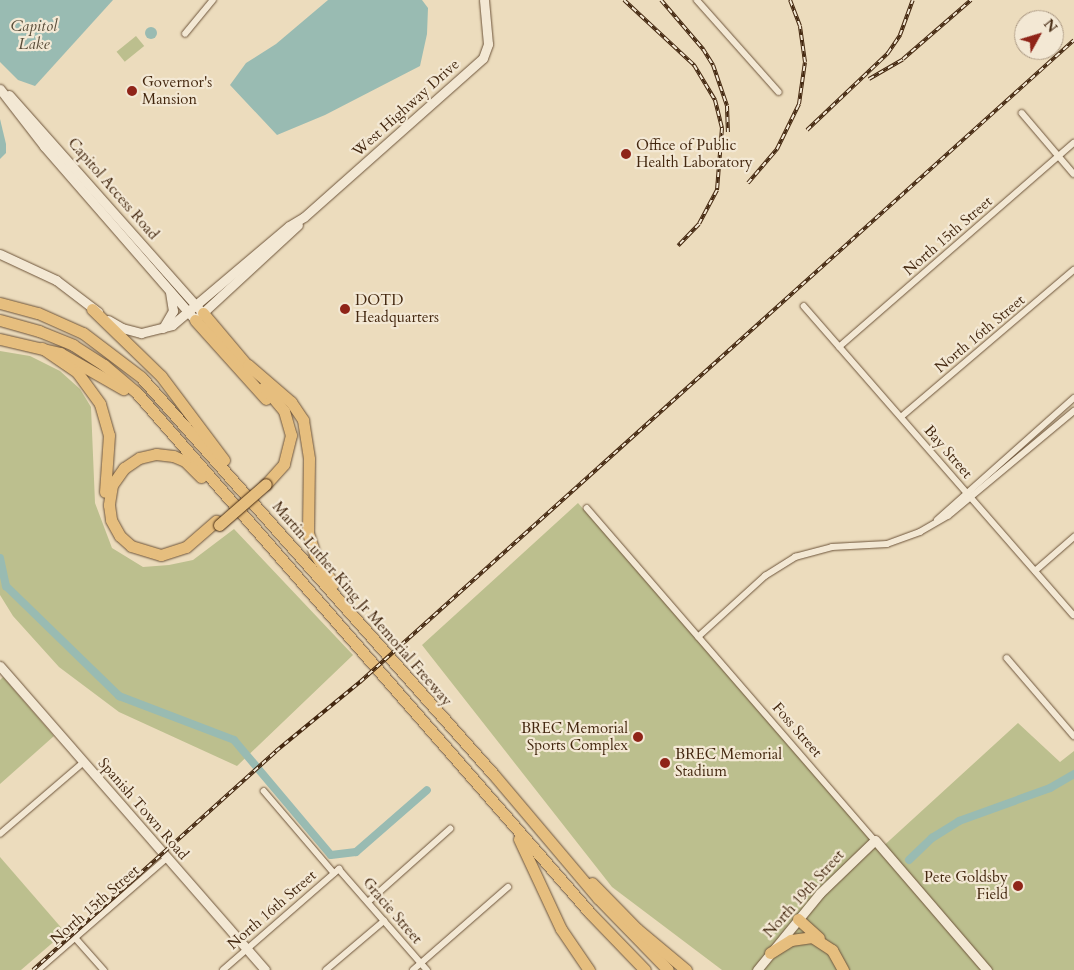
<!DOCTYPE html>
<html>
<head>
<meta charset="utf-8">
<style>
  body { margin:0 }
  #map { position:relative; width:1074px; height:970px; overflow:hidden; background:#ecdcbd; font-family:Cardo,serif }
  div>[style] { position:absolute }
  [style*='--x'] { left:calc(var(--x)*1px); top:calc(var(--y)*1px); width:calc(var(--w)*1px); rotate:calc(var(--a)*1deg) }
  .green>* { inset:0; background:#bcbf8e; transform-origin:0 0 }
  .water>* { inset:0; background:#99bbb2 }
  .round { border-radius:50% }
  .canal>* { height:8px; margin:-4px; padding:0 4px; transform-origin:4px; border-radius:4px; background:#99bbb2 }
  .roads { filter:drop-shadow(0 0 1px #6d543a) drop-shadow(0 0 1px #6d543a) }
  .street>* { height:5.5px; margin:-2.75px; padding:0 2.75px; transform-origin:2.75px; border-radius:2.75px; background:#f3e8d4 }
  .secondary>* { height:9px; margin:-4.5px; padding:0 4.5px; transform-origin:4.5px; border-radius:4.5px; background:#f3e8d4 }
  .highway>* { height:11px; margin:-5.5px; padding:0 5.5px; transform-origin:5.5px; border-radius:5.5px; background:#e6be7e }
  .rail>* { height:4px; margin-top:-2px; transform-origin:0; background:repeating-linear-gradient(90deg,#f3e8d4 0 5.5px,#43270f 0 11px); box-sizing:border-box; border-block:1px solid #43270f }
  .bridges { filter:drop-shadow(0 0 1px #43270f) drop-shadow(0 0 1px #43270f) }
  .highway-bridge>* { height:11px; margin:-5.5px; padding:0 5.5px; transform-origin:5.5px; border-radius:5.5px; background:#e6be7e }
  .dots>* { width:14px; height:14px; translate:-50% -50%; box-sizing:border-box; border:2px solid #f3e8d4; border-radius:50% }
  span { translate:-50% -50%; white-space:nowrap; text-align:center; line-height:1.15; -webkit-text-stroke:4.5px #f3e8d4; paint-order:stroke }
  .poi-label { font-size:15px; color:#43270f }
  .left { translate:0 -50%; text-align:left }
  .right { translate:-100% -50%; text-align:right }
  .street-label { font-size:15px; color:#43270f }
  .water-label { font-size:16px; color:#584c38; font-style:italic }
  .north { position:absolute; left:1014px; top:10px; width:50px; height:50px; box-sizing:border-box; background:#f3e8d4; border:1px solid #ad9b85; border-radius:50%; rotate:51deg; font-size:14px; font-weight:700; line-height:20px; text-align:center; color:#43270f }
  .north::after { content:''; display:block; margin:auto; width:18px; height:22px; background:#8f2418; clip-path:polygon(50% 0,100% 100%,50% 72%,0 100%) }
</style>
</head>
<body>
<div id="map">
  <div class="green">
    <div style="left:136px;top:36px;width:13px;height:25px;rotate:51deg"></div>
    <div style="clip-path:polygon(0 351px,30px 356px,60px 371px,80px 389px,91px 407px,95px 503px,112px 548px,143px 567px,169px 565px,193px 560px,234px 529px,353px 655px,237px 766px,119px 712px,59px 667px,13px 616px,0 595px)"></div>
    <div style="clip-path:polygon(578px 503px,879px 850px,1018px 723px,1060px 762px,1074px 751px,1074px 970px,722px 970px,612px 887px,422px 645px)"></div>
    <div style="clip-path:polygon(3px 677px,54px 736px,0 784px,0 680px)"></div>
    <div style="clip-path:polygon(0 857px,65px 932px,21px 970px,0 970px)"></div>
  </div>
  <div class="water">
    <div style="clip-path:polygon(0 0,113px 0,35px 86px,18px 80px,0 62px)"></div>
    <div style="clip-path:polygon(328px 0,422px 0,428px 8px,427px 34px,420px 66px,325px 115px,277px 135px,230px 85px,246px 63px,276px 44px)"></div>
    <div class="round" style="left:145px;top:27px;width:12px;height:12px"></div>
    <div style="clip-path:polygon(0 119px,6px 144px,6px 153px,0 159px)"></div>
  </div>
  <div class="canal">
    <div style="--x:0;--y:558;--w:29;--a:78"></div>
    <div style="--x:6;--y:586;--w:158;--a:44.2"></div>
    <div style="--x:119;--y:696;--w:123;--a:20.9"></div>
    <div style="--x:234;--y:740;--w:150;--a:49.9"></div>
    <div style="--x:331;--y:855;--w:25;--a:-7"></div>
    <div style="--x:356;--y:852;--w:94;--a:-41.1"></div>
    <div style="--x:909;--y:860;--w:32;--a:-44"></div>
    <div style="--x:932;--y:838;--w:32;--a:-32"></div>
    <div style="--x:959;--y:821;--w:97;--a:-19.9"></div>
    <div style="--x:1050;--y:788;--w:28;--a:-30"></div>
  </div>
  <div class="roads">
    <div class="street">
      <div style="--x:697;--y:0;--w:123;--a:48.3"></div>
      <div style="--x:185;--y:34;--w:44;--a:-50.5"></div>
      <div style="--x:1022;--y:113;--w:80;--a:49.6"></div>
      <div style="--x:804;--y:306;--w:410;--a:48.9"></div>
      <div style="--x:839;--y:347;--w:311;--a:-41"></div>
      <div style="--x:901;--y:417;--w:227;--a:-40.4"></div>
      <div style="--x:587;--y:508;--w:440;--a:49.1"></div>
      <div style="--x:937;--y:520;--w:183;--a:-41.7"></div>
      <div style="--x:1035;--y:571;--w:52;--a:-41.1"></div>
      <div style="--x:698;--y:637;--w:91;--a:-42.3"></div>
      <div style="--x:765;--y:576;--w:36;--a:-32"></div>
      <div style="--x:795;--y:557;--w:38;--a:-15"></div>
      <div style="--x:832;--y:547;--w:55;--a:-3.1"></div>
      <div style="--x:887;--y:544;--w:35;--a:-20"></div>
      <div style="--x:920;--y:532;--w:32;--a:-30"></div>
      <div style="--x:948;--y:516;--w:164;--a:-39.8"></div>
      <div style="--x:1007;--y:658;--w:103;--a:49.3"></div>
      <div style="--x:264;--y:791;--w:108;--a:49.5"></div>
      <div style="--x:0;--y:834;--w:111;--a:-40.6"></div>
      <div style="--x:368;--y:902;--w:110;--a:-41.7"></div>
      <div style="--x:73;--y:935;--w:47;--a:48.5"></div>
      <div style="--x:38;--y:970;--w:171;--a:-41"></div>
      <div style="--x:223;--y:970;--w:154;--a:-41"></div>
      <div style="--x:339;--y:869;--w:134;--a:48.9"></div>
      <div style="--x:326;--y:970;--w:76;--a:-40.2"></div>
      <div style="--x:413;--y:970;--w:126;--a:-41.1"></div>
    </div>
    <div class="secondary">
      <div style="--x:0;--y:89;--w:72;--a:52.3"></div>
      <div style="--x:44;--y:146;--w:230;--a:49"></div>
      <div style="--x:195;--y:320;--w:140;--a:-42.7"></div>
      <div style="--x:9;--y:95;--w:288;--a:48.4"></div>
      <div style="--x:0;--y:254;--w:62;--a:24.9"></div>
      <div style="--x:56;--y:280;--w:53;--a:37.3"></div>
      <div style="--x:108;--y:320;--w:16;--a:30"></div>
      <div style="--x:122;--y:328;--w:20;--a:15"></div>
      <div style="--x:141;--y:333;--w:32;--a:-14"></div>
      <div style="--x:172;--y:325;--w:153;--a:-40.2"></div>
      <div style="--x:289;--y:226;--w:17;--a:-31"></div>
      <div style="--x:304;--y:217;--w:239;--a:-41.6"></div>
      <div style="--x:483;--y:58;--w:15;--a:-70"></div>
      <div style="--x:488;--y:44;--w:44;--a:-95.2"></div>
      <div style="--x:163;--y:328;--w:20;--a:-60"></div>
      <div style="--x:173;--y:311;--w:19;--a:-99"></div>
      <div style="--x:0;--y:666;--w:403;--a:48.9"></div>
      <div style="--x:757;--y:970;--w:99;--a:-50.7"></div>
      <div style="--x:820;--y:893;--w:76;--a:-43.9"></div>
      <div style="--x:875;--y:840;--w:172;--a:49.3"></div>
    </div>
    <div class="highway">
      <div style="--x:0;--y:303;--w:39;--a:15"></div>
      <div style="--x:38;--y:313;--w:49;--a:24"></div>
      <div style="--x:83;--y:333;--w:73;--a:37.2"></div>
      <div style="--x:141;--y:377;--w:532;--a:48.43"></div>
      <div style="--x:494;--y:775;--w:161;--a:49.8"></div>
      <div style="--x:598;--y:898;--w:100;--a:45.8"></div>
      <div style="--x:92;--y:309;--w:96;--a:44.2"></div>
      <div style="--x:161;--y:376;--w:105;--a:53.1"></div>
      <div style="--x:203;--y:313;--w:75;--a:49.9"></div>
      <div style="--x:0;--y:320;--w:41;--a:15.8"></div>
      <div style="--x:39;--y:331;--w:37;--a:22"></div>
      <div style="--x:73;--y:345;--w:37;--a:33"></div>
      <div style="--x:104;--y:365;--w:42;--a:40.2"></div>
      <div style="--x:136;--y:392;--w:691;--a:48.93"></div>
      <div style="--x:590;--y:913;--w:79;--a:46"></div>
      <div style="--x:195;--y:320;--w:106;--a:48.1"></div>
      <div style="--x:0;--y:339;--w:62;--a:13.1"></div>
      <div style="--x:60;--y:353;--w:73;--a:29.7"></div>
      <div style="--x:42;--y:348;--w:42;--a:34.4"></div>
      <div style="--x:77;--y:372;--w:39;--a:54"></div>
      <div style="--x:100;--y:404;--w:32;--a:74"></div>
      <div style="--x:109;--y:435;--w:57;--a:94"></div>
      <div style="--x:248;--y:365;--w:57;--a:40.7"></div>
      <div style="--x:291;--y:402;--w:22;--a:56"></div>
      <div style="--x:303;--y:420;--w:39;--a:81"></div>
      <div style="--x:309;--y:459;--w:74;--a:90.8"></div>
      <div style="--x:308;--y:533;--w:22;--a:72"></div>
      <div style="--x:315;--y:554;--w:35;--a:59"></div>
      <div style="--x:264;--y:387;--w:31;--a:50"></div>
      <div style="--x:284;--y:411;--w:25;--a:74"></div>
      <div style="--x:291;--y:435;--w:30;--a:104"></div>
      <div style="--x:284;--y:464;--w:27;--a:132"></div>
      <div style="--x:201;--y:477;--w:23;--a:-135"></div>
      <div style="--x:185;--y:461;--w:13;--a:-157"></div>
      <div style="--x:173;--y:456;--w:17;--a:-173"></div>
      <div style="--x:156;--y:454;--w:17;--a:167"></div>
      <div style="--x:139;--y:458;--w:18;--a:146"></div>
      <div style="--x:124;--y:468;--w:21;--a:125"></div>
      <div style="--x:112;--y:485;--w:20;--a:99"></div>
      <div style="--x:109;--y:505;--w:15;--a:82"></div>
      <div style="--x:111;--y:520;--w:18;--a:61"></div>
      <div style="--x:120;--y:536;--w:15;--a:42"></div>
      <div style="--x:131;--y:546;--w:31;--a:17"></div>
      <div style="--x:161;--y:555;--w:26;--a:-18"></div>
      <div style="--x:186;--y:547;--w:40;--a:-41"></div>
      <div style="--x:519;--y:839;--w:99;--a:65"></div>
      <div style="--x:561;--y:929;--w:50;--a:55.7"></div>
      <div style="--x:592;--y:883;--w:64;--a:45.6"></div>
      <div style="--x:637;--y:929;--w:64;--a:39.9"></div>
      <div style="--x:798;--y:919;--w:28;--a:42"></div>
      <div style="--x:770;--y:953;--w:25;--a:-32"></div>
      <div style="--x:791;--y:940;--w:21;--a:-8"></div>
      <div style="--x:812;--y:937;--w:24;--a:33"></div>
      <div style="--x:832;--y:950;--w:23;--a:61"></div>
    </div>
  </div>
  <div class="rail">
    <div style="--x:624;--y:0;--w:96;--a:42.9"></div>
    <div style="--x:694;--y:65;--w:41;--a:59"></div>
    <div style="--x:715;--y:100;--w:29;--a:76"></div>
    <div style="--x:722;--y:128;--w:62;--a:94.6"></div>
    <div style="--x:717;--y:190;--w:38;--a:118"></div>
    <div style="--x:699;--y:224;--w:30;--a:134"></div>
    <div style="--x:661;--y:0;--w:65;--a:49.4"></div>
    <div style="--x:703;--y:49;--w:19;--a:58"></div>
    <div style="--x:713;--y:65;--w:43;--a:71.1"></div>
    <div style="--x:727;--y:106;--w:26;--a:88"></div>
    <div style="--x:869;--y:79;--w:39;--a:-30"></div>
    <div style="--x:903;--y:59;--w:90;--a:-40.9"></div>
    <div style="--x:807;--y:130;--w:112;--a:-43.5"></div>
    <div style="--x:888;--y:53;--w:22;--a:-56"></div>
    <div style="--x:900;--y:35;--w:37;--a:-70"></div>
    <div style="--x:748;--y:183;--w:45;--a:-49.5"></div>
    <div style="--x:777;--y:149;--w:50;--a:-63.9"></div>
    <div style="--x:799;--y:104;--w:42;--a:-81.9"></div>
    <div style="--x:805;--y:62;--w:36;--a:-98"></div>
    <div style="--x:800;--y:26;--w:28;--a:-111"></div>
    <div style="--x:33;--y:970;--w:327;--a:-42"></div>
    <div style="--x:276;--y:751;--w:109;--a:-39.4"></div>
    <div style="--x:360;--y:682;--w:960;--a:-41.96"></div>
  </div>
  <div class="bridges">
    <div class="highway-bridge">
      <div style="--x:219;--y:525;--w:62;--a:-41.1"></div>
    </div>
  </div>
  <div class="dots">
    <div style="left:132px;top:91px;background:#8f2418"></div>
    <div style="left:626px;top:154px;background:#8f2418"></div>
    <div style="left:345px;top:309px;background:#8f2418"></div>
    <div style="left:638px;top:737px;background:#8f2418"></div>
    <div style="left:665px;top:763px;background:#8f2418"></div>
    <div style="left:1018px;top:886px;background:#8f2418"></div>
  </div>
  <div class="poi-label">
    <span class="left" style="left:142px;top:91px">Governor's<br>Mansion</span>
    <span class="left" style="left:636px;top:154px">Office of Public<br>Health Laboratory</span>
    <span class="left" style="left:355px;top:309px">DOTD<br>Headquarters</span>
    <span class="right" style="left:628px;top:737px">BREC Memorial<br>Sports Complex</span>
    <span class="left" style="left:675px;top:763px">BREC Memorial<br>Stadium</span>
    <span class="right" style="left:1008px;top:886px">Pete Goldsby<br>Field</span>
  </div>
  <div class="street-label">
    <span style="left:406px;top:108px;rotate:-42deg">West Highway Drive</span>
    <span style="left:113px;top:189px;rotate:49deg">Capitol Access Road</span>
    <span style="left:948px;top:236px;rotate:-41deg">North 15th Street</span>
    <span style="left:980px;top:334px;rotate:-40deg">North 16th Street</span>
    <span style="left:948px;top:452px;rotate:49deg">Bay Street</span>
    <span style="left:362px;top:604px;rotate:49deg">Martin Luther King Jr Memorial Freeway</span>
    <span style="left:797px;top:730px;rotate:49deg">Foss Street</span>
    <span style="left:143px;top:809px;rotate:49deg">Spanish Town Road</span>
    <span style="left:804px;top:894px;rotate:-48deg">North 19th Street</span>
    <span style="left:95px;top:905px;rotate:-41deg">North 15th Street</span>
    <span style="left:272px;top:910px;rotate:-41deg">North 16th Street</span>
    <span style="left:392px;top:911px;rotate:49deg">Gracie Street</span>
  </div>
  <div class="water-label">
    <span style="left:34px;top:35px">Capitol<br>Lake</span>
  </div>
  <div class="north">N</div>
</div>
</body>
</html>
